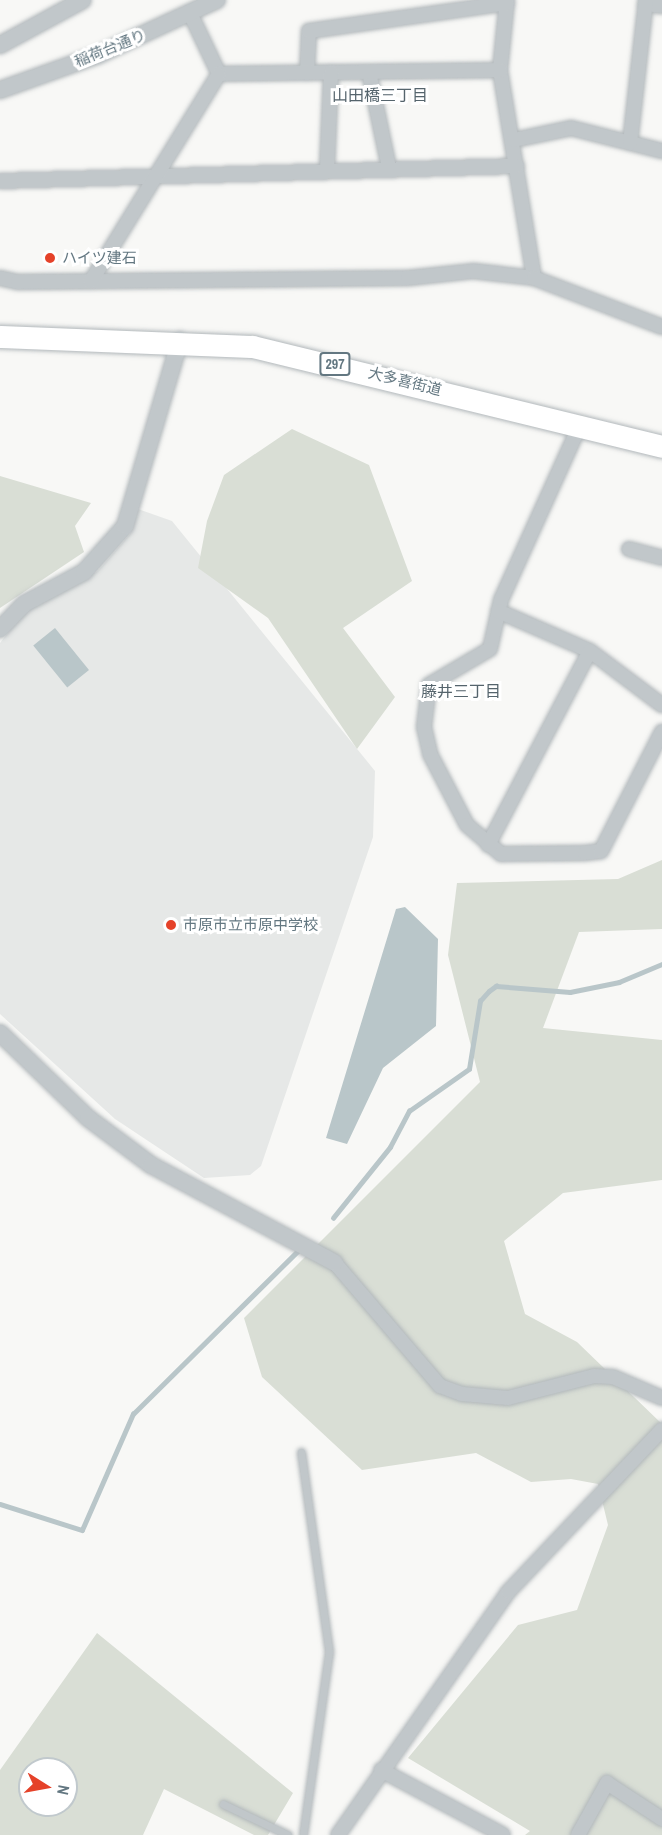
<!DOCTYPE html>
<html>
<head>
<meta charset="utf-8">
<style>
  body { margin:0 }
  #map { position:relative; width:662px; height:1835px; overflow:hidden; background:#f8f8f6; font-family:"Archivo Narrow","Noto Sans JP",sans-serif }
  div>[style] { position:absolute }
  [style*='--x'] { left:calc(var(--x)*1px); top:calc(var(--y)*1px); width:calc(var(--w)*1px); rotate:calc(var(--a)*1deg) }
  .built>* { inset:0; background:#e6e8e7 }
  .green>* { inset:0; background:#d9ded5 }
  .water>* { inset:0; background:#b9c6c9; transform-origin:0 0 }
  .stream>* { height:4.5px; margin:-2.25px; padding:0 2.25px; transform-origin:2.25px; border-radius:2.25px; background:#b9c6c9 }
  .roads { filter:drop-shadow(0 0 2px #b2b8bb) drop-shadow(0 0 2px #b2b8bb) }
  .service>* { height:7px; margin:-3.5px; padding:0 3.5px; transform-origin:3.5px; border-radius:3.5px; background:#c1c7ca }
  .minor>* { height:14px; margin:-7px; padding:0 7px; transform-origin:7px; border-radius:7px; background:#c1c7ca }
  .tertiary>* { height:16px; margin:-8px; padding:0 8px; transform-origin:8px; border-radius:8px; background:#c1c7ca }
  .trunk>* { height:22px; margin:-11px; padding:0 11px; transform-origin:11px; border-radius:11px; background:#fff }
  .dots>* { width:16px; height:16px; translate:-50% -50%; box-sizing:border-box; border:3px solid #fff; border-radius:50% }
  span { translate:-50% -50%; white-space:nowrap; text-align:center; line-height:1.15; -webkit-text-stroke:6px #fff; paint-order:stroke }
  .shield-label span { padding:2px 4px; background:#fff; border:2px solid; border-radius:4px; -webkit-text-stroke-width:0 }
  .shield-label { font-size:14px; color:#637781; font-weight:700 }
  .street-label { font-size:15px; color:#637781 }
  .poi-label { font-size:15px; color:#637781 }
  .left { translate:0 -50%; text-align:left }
  .neighbourhood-label { font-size:16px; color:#55646c }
  .north { position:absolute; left:18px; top:1757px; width:60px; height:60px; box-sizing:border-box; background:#fff; border:2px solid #c1c9cd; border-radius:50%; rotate:101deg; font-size:16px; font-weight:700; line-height:24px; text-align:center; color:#637781 }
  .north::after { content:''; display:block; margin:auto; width:21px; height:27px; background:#e54229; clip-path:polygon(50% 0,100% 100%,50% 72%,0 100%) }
</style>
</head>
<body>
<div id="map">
  <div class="built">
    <div style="clip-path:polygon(138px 509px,172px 521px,375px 771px,373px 837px,261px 1166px,250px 1175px,204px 1178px,115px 1119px,0 1014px,0 643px,25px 611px,98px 571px,130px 534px)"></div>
  </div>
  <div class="green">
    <div style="clip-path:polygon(292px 429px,369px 465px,412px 581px,343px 628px,395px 697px,357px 749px,268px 618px,198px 568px,207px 521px,224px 475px)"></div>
    <div style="clip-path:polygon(0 476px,91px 503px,75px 526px,84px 552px,0 608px)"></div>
    <div style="clip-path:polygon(662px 860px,662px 929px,579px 932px,543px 1028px,662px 1040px,662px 1180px,563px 1193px,504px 1241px,525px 1314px,577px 1342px,662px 1424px,662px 1835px,525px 1835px,530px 1831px,408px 1758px,518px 1625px,577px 1610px,608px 1525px,598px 1484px,571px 1479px,531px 1482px,476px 1453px,362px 1470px,262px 1377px,244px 1318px,480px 1082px,448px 955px,457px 883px,618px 879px)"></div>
    <div style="clip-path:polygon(evenodd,97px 1633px,293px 1793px,268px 1835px,254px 1835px,164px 1789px,143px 1835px,0 1835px,0 1770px,97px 1633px,30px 1769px,66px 1769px,66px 1805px,30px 1805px,30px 1769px)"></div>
  </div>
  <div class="water">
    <div style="left:55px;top:628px;width:54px;height:28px;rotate:51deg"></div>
    <div style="clip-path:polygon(405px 907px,438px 939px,436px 1026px,383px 1068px,347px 1144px,326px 1138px,396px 909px)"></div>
  </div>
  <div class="stream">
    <div style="--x:333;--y:1218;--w:91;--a:-51.2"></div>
    <div style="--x:390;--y:1147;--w:41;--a:-62.2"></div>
    <div style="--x:409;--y:1111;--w:73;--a:-35"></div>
    <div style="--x:469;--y:1069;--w:69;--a:-80.8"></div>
    <div style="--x:480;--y:1001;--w:13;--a:-48"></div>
    <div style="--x:489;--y:991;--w:9;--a:-36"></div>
    <div style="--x:496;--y:986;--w:74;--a:4.6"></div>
    <div style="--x:570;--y:992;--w:50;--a:-11.5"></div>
    <div style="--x:619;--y:982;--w:47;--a:-22.7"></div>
    <div style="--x:0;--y:1504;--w:86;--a:17.6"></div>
    <div style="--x:82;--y:1530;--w:127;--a:-66.3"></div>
    <div style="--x:133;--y:1414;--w:232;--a:-44.7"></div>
  </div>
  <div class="roads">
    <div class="service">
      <div style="--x:301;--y:1452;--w:202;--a:82"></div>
      <div style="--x:329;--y:1652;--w:185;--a:98.1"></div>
      <div style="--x:223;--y:1804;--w:72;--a:25.5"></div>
    </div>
    <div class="minor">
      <div style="--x:507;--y:0;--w:70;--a:95.7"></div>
      <div style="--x:500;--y:70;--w:211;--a:80.7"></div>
      <div style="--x:645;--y:4;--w:17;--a:7"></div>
      <div style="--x:190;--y:13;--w:68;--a:64.6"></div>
      <div style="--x:369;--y:72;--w:98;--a:78.2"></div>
      <div style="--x:307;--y:73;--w:42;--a:-87.3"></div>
      <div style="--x:309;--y:31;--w:200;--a:-8"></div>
      <div style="--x:219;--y:74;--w:281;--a:-0.8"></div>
      <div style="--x:514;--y:140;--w:58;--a:-11.9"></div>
      <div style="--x:571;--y:128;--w:94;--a:14.2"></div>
      <div style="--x:630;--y:143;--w:144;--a:-83.6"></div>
      <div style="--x:327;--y:169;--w:97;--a:-87.6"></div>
      <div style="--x:0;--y:181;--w:517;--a:-1.66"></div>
      <div style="--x:0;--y:278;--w:18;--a:13"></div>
      <div style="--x:18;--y:282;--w:390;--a:-0.6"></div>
      <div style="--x:408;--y:278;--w:65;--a:-6.1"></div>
      <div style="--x:473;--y:271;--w:61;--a:6.5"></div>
      <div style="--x:534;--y:278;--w:137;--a:20.9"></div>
      <div style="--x:91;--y:281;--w:243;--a:-58.3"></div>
      <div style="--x:580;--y:425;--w:192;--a:114.3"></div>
      <div style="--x:501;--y:600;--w:50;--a:102.7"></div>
      <div style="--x:490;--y:649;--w:71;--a:149.5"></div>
      <div style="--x:429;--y:685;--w:42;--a:96.8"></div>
      <div style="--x:424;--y:727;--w:28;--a:77"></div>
      <div style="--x:430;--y:754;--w:80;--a:62.5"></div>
      <div style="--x:467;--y:825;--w:45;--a:40.5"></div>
      <div style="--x:501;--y:854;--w:84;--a:-0.7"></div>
      <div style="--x:585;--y:853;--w:16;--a:-7"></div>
      <div style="--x:601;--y:851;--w:134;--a:-62.9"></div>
      <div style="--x:629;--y:549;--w:34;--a:15"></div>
      <div style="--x:498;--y:611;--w:100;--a:23.5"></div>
      <div style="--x:590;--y:651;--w:90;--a:36.9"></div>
      <div style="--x:488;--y:845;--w:219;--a:-62.3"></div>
      <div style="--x:335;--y:1263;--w:162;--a:49.5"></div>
      <div style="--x:440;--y:1386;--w:23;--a:20"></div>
      <div style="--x:462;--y:1394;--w:46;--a:5"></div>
      <div style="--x:508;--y:1398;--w:89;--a:-14.3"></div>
      <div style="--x:594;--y:1376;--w:19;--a:3"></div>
      <div style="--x:613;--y:1377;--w:53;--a:23.2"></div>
      <div style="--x:381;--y:1770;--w:138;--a:28"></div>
      <div style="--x:338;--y:1835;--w:297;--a:-55"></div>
      <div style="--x:508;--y:1592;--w:224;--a:-46.5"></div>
      <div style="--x:578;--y:1835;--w:60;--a:-60.9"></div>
      <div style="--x:607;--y:1783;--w:66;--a:33.2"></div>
    </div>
    <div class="tertiary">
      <div style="--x:0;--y:45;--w:94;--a:-28.5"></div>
      <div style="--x:0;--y:90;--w:104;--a:-19.7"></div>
      <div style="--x:98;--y:55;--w:131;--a:-24.8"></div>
      <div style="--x:0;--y:629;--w:35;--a:-46"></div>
      <div style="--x:24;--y:604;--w:68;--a:-28.1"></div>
      <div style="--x:84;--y:572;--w:62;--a:-48.3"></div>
      <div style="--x:125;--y:526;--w:194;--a:-73.5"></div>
      <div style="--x:0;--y:1033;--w:122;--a:44"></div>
      <div style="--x:88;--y:1118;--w:79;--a:36.7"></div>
      <div style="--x:151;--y:1165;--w:208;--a:28"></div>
    </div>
    <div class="trunk">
      <div style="--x:0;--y:337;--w:253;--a:2.3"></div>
      <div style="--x:253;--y:347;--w:421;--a:13.7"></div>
    </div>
  </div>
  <div class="dots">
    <div style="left:50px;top:258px;background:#e54229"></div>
    <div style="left:171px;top:925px;background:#e54229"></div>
  </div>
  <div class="shield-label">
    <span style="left:335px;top:364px">297</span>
  </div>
  <div class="street-label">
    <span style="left:110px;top:48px;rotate:-22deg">稲荷台通り</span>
    <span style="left:405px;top:381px;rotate:14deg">大多喜街道</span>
  </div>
  <div class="poi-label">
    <span class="left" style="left:62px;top:258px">ハイツ建石</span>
    <span class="left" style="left:183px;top:925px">市原市立市原中学校</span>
  </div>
  <div class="neighbourhood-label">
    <span style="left:380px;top:95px">山田橋三丁目</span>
    <span style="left:461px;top:691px">藤井三丁目</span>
  </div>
  <div class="north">N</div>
</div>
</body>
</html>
